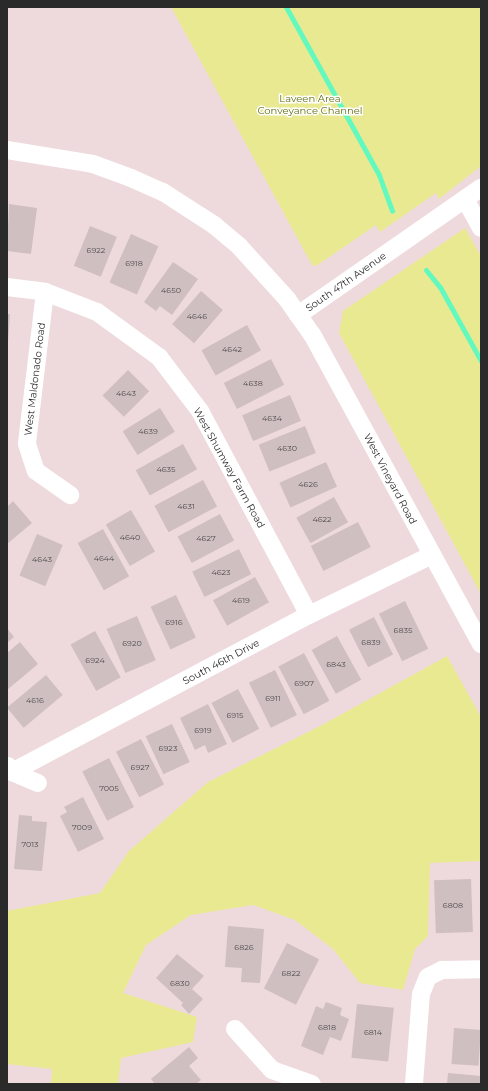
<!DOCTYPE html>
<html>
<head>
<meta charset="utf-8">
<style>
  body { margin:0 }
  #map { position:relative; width:488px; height:1091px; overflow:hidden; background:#eedadc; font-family:Montserrat,sans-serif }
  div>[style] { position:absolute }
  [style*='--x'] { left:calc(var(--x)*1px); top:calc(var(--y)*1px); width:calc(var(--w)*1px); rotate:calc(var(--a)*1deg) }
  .green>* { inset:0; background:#e9e992 }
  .stream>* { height:5px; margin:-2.5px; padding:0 2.5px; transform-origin:2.5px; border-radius:2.5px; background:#63f9be }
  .building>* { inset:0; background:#cfbfc0; transform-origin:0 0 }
  .minor>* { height:18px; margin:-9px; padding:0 9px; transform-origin:9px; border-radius:9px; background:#fff }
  span { translate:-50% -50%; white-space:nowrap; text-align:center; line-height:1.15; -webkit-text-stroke:3px #fff; paint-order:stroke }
  .number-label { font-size:8px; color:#534f50 }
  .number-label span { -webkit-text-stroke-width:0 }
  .park-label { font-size:10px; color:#626e13 }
  .street-label { font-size:10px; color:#2a2a2a }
  .frame { position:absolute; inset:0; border:8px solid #2a2a2a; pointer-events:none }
</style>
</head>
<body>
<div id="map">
  <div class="green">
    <div style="clip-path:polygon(171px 7px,481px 7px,481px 166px,439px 199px,436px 193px,380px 232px,376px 225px,316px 266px,312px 265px)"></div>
    <div style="clip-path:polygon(465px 228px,481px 256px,481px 594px,339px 333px,343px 311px)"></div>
    <div style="clip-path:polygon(447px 656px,481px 717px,481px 861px,430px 863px,428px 936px,415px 949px,403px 990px,360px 983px,333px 949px,295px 920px,253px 905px,191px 915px,146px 945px,123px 993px,197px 1017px,193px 1042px,121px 1058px,118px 1084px,51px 1084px,52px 1069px,7px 1064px,7px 911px,100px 893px,129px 851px,208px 782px,324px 724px)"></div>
  </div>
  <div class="stream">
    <div style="--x:286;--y:7;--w:192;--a:61"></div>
    <div style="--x:379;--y:175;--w:38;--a:70"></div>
    <div style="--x:426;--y:270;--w:22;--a:51"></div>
    <div style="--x:440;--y:287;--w:85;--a:61"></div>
  </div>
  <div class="building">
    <div style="clip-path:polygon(9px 204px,37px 208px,31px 254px,7px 251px)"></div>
    <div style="left:90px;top:226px;width:29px;height:43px;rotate:22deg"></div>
    <div style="left:131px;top:234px;width:30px;height:53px;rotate:24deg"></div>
    <div style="clip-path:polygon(173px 262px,198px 279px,172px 315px,160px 306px,156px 311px,144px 302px)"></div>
    <div style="left:201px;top:291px;width:29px;height:44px;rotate:41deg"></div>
    <div style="clip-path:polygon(7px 314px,10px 314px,8px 342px,7px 342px)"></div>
    <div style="left:247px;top:325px;width:29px;height:52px;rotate:61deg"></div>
    <div style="left:271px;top:359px;width:29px;height:53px;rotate:63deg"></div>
    <div style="left:128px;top:370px;width:30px;height:36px;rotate:45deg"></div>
    <div style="left:290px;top:395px;width:28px;height:52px;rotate:67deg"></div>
    <div style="left:160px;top:408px;width:28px;height:44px;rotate:58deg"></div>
    <div style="left:305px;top:426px;width:29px;height:50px;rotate:68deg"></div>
    <div style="left:183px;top:444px;width:29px;height:54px;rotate:61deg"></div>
    <div style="left:326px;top:462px;width:27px;height:51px;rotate:66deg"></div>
    <div style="left:203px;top:480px;width:30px;height:55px;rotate:62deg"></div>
    <div style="left:334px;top:497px;width:29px;height:43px;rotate:61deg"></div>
    <div style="clip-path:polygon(13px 501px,32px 523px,7px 544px,7px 507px)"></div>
    <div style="left:131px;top:510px;width:48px;height:29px;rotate:60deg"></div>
    <div style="left:220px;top:514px;width:30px;height:48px;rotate:62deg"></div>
    <div style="left:358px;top:522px;width:28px;height:53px;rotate:63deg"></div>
    <div style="left:103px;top:529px;width:54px;height:29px;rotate:61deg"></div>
    <div style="left:37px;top:534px;width:28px;height:45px;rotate:23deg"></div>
    <div style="left:239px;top:549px;width:28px;height:52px;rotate:64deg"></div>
    <div style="left:255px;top:577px;width:29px;height:48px;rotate:61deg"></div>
    <div style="left:176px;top:595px;width:47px;height:28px;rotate:65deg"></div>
    <div style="left:405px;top:601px;width:53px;height:29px;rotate:64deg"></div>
    <div style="left:137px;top:616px;width:48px;height:33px;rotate:67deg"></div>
    <div style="left:374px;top:617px;width:42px;height:28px;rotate:63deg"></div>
    <div style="clip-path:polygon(7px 628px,14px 637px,7px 643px)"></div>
    <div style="left:95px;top:631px;width:53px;height:28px;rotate:61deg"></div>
    <div style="left:337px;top:636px;width:50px;height:29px;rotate:61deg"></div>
    <div style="clip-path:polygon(20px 642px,38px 664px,7px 690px,7px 653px)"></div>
    <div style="left:304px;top:653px;width:54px;height:29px;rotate:62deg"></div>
    <div style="left:275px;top:670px;width:50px;height:29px;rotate:64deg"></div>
    <div style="left:46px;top:675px;width:26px;height:51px;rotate:50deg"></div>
    <div style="left:238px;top:689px;width:45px;height:30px;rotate:62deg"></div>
    <div style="clip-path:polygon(208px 704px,227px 744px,208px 753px,205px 745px,195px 750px,180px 718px)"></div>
    <div style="left:172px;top:724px;width:42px;height:29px;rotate:65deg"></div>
    <div style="left:141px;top:739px;width:51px;height:28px;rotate:63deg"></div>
    <div style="left:109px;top:758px;width:55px;height:30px;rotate:63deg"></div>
    <div style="clip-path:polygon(83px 797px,104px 839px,78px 852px,60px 816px,67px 812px,64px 807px)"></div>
    <div style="clip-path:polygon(19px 815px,32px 816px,32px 821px,47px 822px,42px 871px,14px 869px)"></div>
    <div style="left:471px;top:879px;width:53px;height:37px;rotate:88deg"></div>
    <div style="clip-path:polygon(228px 926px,264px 929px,260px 983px,241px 982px,242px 968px,225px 967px)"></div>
    <div style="left:287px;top:943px;width:36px;height:51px;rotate:27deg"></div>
    <div style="clip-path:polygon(177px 954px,204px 976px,192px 989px,203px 999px,189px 1014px,181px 1005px,183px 1003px,156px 978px)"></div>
    <div style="clip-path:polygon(326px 1002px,342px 1008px,340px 1015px,349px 1019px,341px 1041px,330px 1037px,323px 1055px,301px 1046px,316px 1006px,323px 1009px)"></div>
    <div style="left:357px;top:1004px;width:37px;height:54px;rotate:6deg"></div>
    <div style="left:454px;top:1028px;width:27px;height:36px;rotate:4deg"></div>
    <div style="clip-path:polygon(189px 1047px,198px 1058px,189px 1066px,201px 1080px,196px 1084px,155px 1084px,151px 1079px)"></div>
    <div style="clip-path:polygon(448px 1073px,481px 1076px,481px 1084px,447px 1084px)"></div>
  </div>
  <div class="minor">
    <div style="--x:7;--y:150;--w:87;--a:9.2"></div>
    <div style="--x:93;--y:164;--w:40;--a:20.2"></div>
    <div style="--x:131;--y:178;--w:35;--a:24"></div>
    <div style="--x:163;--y:192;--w:61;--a:32.9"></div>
    <div style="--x:214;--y:225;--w:33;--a:40"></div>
    <div style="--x:239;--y:246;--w:72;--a:47.8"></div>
    <div style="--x:287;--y:299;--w:45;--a:54.9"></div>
    <div style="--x:313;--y:336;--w:351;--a:61.4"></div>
    <div style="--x:465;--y:199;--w:33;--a:61"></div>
    <div style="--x:7;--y:287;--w:38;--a:7"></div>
    <div style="--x:45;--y:292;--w:56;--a:21"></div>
    <div style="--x:97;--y:312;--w:77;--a:36"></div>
    <div style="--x:159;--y:357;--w:68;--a:52.8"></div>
    <div style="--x:200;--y:411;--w:231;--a:61.9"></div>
    <div style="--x:45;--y:292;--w:153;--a:96.8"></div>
    <div style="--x:27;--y:444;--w:28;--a:72"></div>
    <div style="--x:36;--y:471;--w:42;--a:35.2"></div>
    <div style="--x:298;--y:315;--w:223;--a:-34.8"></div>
    <div style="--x:8;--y:766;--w:7;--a:56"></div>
    <div style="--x:12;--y:772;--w:28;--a:23"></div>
    <div style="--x:12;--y:772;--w:336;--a:-27.9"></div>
    <div style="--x:309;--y:615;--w:137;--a:-26"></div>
    <div style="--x:235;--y:1029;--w:55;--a:47.9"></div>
    <div style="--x:272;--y:1070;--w:42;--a:19.3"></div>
    <div style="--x:414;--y:1084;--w:90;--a:-85.6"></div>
    <div style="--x:421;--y:994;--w:18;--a:-68"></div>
    <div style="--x:428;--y:977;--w:16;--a:-27"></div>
    <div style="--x:442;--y:970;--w:39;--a:-1"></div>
  </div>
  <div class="number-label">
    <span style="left:96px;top:251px">6922</span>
    <span style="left:134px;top:264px">6918</span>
    <span style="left:171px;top:291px">4650</span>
    <span style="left:197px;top:317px">4646</span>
    <span style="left:232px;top:350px">4642</span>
    <span style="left:253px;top:384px">4638</span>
    <span style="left:126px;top:394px">4643</span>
    <span style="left:272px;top:419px">4634</span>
    <span style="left:148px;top:432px">4639</span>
    <span style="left:287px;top:449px">4630</span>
    <span style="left:166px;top:470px">4635</span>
    <span style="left:308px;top:485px">4626</span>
    <span style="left:186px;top:507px">4631</span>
    <span style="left:322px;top:520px">4622</span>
    <span style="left:130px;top:538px">4640</span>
    <span style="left:206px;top:539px">4627</span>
    <span style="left:104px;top:559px">4644</span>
    <span style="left:42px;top:560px">4643</span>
    <span style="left:221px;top:573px">4623</span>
    <span style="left:241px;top:601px">4619</span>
    <span style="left:174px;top:623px">6916</span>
    <span style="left:403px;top:631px">6835</span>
    <span style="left:371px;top:643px">6839</span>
    <span style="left:132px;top:644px">6920</span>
    <span style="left:95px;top:661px">6924</span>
    <span style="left:336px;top:665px">6843</span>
    <span style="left:304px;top:684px">6907</span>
    <span style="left:273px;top:699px">6911</span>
    <span style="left:35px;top:701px">4616</span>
    <span style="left:235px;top:716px">6915</span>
    <span style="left:203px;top:731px">6919</span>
    <span style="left:168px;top:749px">6923</span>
    <span style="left:140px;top:768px">6927</span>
    <span style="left:109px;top:789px">7005</span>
    <span style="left:82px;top:828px">7009</span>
    <span style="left:30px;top:845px">7013</span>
    <span style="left:453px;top:906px">6808</span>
    <span style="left:244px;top:948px">6826</span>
    <span style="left:291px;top:974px">6822</span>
    <span style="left:180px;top:984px">6830</span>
    <span style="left:327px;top:1028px">6818</span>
    <span style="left:373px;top:1033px">6814</span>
  </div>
  <div class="park-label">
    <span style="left:310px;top:104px">Laveen Area<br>Conveyance Channel</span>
  </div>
  <div class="street-label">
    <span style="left:346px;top:282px;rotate:-35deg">South 47th Avenue</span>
    <span style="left:35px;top:379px;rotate:-83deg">West Maldonado Road</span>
    <span style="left:229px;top:468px;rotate:61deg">West Shumway Farm Road</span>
    <span style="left:390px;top:479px;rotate:62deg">West Vineyard Road</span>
    <span style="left:221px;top:662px;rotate:-28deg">South 46th Drive</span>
  </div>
  <div class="frame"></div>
</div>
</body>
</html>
